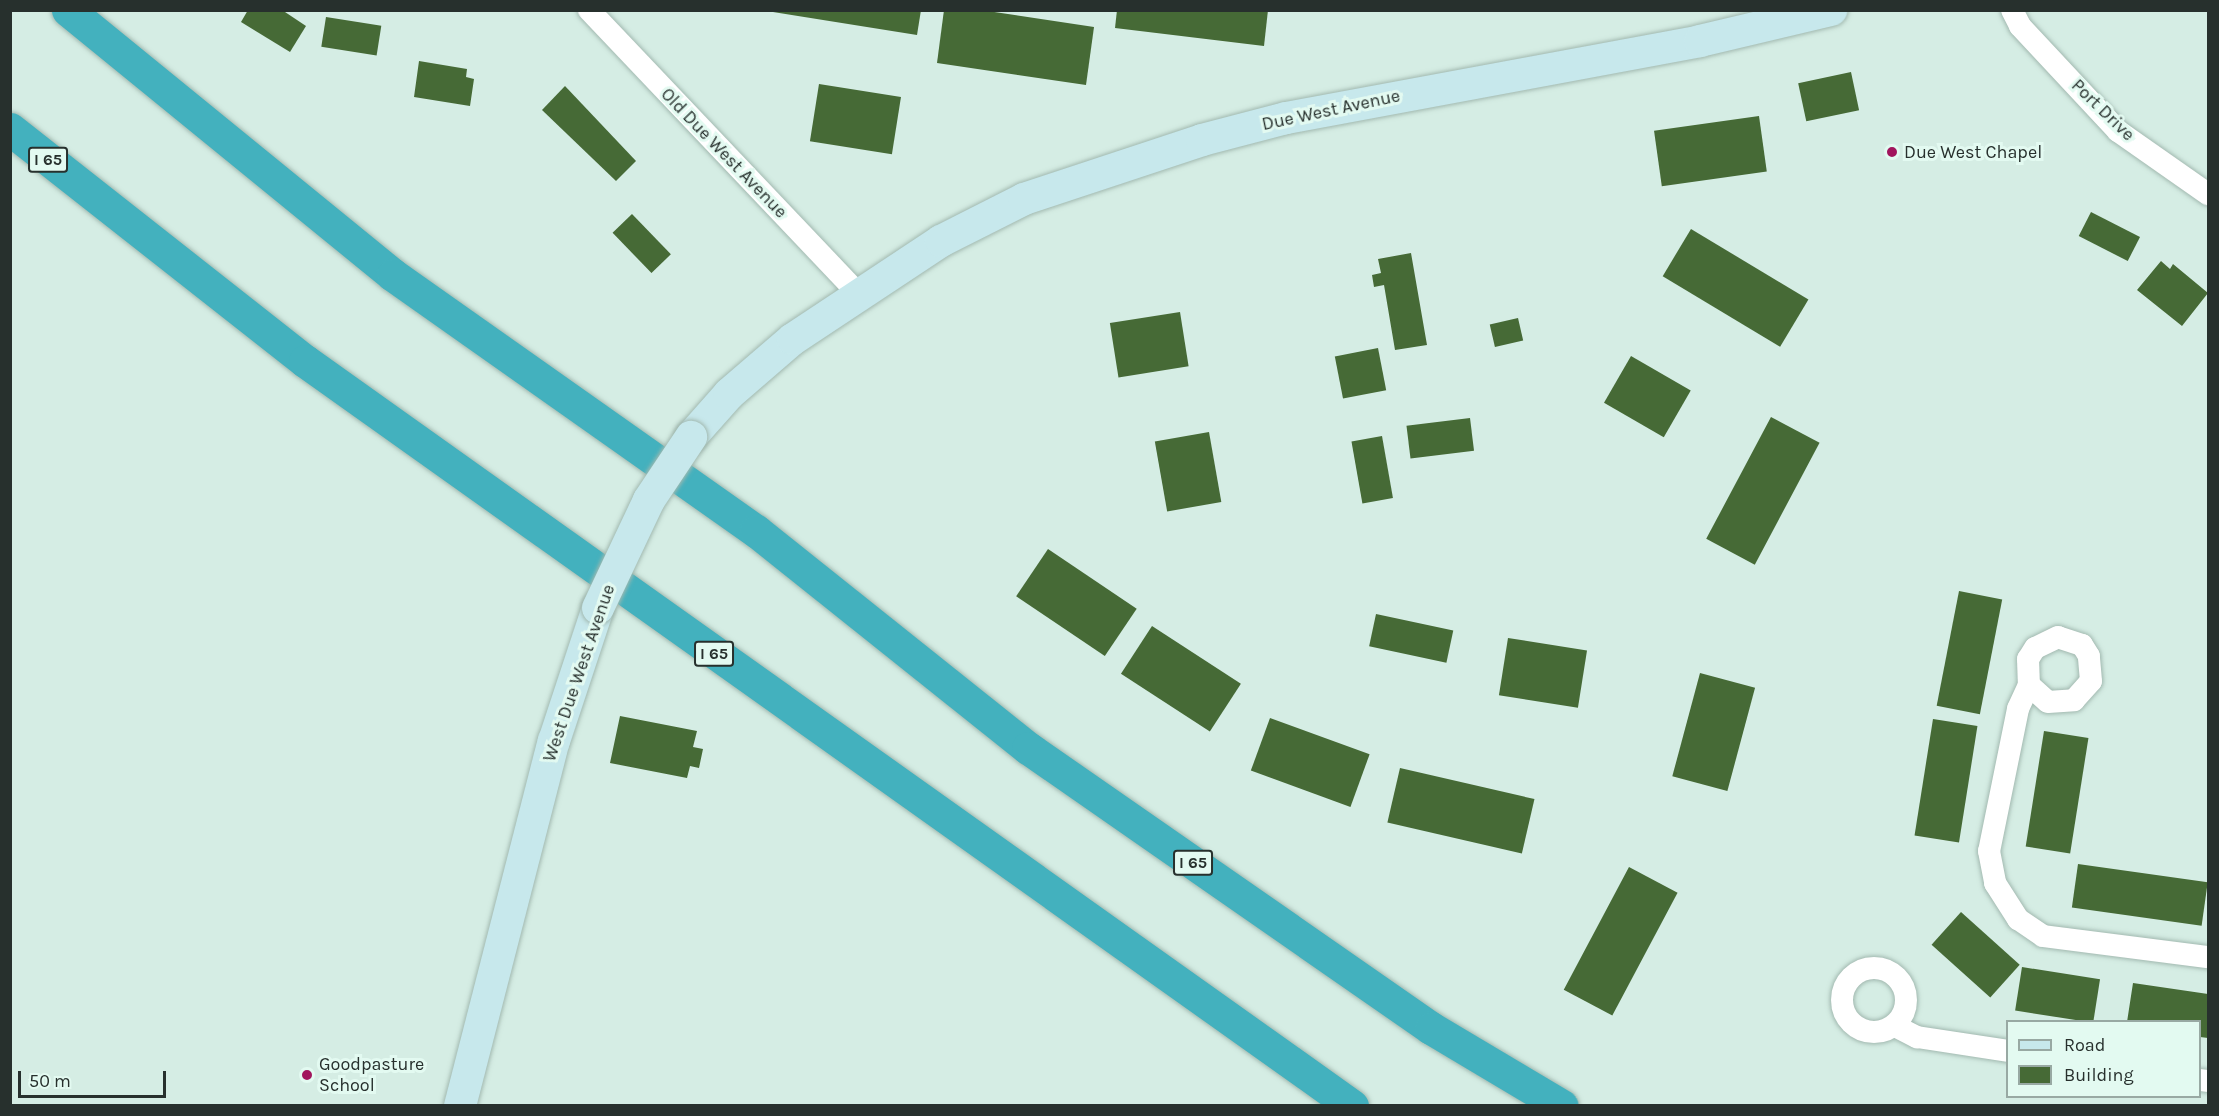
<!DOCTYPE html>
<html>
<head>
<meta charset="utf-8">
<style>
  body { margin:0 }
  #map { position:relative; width:2219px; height:1116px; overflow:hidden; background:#d5ede4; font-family:Karla,sans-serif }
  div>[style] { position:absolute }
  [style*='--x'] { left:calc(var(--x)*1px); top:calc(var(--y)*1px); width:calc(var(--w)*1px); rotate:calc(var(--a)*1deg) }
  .building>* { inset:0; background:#466a36; transform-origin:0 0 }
  .roads { filter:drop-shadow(0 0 2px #a2b9b0) drop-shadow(0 0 2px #a2b9b0) }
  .minor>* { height:22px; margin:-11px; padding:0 11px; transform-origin:11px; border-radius:11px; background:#fff }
  .minor>.ring { margin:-11px; padding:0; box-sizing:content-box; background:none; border:22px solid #fff; border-radius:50% }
  .secondary>* { height:32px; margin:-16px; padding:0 16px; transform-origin:16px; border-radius:16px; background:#c7e8ec }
  .motorway>* { height:33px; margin:-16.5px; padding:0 16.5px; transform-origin:16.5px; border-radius:16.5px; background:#43b1be }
  .bridges { filter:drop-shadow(0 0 2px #a2b9b0) drop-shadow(0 0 2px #a2b9b0) }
  .secondary-bridge>* { height:32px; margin:-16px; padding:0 16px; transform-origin:16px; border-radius:16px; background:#c7e8ec }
  .dots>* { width:16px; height:16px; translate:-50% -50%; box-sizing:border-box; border:3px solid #e3faf1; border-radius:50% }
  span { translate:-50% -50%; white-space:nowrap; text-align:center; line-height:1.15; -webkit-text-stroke:6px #e3faf1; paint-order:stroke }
  .shield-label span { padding:2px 4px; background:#e3faf1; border:2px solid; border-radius:4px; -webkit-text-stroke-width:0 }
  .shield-label { font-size:16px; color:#27302d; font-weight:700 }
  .street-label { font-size:18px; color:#27302d }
  .poi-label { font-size:18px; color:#27302d }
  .left { translate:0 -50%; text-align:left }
  .frame { position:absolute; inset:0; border:12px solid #27302d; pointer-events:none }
  .legend { position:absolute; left:2006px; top:1020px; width:195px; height:78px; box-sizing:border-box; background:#e3faf1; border:2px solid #98a9a3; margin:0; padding:8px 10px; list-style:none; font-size:18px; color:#27302d }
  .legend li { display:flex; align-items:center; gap:12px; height:30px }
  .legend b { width:30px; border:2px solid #98a9a3 }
  .scale { position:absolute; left:18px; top:1071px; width:148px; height:27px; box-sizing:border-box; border:3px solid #27302d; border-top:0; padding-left:8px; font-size:18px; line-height:21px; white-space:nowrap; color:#27302d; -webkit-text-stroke:4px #e3faf1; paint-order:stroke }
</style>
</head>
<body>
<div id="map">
  <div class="building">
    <div style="clip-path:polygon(248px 10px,282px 10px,306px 26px,290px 52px,241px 22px)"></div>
    <div style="clip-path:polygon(760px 10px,921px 10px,917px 35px)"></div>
    <div style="clip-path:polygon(944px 10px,981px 10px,1094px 27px,1086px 85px,937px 63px)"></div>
    <div style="clip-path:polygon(1117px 10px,1268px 10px,1264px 46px,1115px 28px)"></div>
    <div style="left:326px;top:17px;width:56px;height:30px;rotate:9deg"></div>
    <div style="clip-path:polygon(419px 61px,467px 69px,466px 77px,474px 79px,470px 106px,414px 97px)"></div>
    <div style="left:1851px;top:72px;width:39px;height:54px;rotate:78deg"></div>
    <div style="left:819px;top:84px;width:83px;height:58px;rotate:9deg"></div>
    <div style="clip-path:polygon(565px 86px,636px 161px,616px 181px,542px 110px)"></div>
    <div style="left:1759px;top:116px;width:56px;height:106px;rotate:82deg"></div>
    <div style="left:2091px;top:212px;width:55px;height:27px;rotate:27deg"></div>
    <div style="left:632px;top:214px;width:56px;height:27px;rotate:46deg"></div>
    <div style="left:1691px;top:229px;width:137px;height:55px;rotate:31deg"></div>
    <div style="clip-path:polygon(1411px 253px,1427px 345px,1395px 350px,1384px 285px,1374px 287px,1372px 275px,1381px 273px,1378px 259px)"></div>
    <div style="clip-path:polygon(2161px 261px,2170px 269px,2173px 264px,2208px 293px,2182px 326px,2137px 290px)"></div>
    <div style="left:1180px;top:312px;width:55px;height:71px;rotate:81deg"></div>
    <div style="left:1518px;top:318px;width:23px;height:29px;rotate:77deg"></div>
    <div style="left:1378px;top:348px;width:43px;height:44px;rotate:79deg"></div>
    <div style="left:1631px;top:356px;width:69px;height:54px;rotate:30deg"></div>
    <div style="left:1771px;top:417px;width:55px;height:138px;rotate:28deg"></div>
    <div style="left:1470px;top:418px;width:33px;height:64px;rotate:83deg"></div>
    <div style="left:1209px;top:432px;width:71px;height:55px;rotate:80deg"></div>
    <div style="left:1382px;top:436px;width:63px;height:31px;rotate:80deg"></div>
    <div style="left:1048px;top:549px;width:107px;height:57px;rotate:34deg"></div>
    <div style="left:1959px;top:591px;width:44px;height:117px;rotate:11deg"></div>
    <div style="left:1376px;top:614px;width:79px;height:33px;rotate:12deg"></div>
    <div style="left:1152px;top:626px;width:106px;height:57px;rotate:33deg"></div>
    <div style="left:1508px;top:638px;width:80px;height:58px;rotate:9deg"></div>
    <div style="left:1700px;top:673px;width:57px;height:107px;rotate:15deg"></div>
    <div style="clip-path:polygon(620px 716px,697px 731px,693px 747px,703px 749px,699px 768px,690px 766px,687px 778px,610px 763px)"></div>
    <div style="left:1270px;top:718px;width:106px;height:56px;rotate:20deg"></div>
    <div style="left:1933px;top:719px;width:45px;height:118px;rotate:9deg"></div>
    <div style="left:2044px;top:731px;width:45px;height:117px;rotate:9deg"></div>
    <div style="left:1400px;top:768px;width:138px;height:56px;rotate:13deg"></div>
    <div style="left:2078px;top:864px;width:131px;height:44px;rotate:8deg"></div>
    <div style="left:1629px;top:867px;width:55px;height:139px;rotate:28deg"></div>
    <div style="left:1961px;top:912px;width:79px;height:44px;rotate:42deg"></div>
    <div style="left:2022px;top:967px;width:79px;height:44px;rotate:9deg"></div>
    <div style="clip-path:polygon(2133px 983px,2208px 994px,2208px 1038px,2200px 1037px,2200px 1022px,2127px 1022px)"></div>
  </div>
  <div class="roads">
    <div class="minor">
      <div style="--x:589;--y:10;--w:393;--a:46.5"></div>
      <div style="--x:2012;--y:10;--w:18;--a:63"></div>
      <div style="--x:2020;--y:26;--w:144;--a:47"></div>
      <div style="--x:2118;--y:131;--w:110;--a:35"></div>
      <div style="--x:2029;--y:685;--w:25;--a:42"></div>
      <div style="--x:2048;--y:702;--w:26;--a:-4"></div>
      <div style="--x:2074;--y:700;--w:25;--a:-48"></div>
      <div style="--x:2091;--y:681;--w:25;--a:-95"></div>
      <div style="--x:2089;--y:656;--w:13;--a:-122"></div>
      <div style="--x:2082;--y:645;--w:25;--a:-162"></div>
      <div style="--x:2058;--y:637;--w:25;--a:154"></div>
      <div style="--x:2035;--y:648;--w:13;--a:122"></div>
      <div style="--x:2028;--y:659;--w:26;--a:88"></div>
      <div style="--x:2029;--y:685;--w:26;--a:115"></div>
      <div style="--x:2018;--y:709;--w:145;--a:101.5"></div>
      <div style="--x:1989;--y:851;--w:33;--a:79"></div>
      <div style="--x:1995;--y:883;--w:43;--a:57.4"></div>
      <div style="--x:2018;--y:919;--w:30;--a:34"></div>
      <div style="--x:2043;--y:936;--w:166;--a:7.3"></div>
      <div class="ring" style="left:1842px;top:968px;width:42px;height:42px"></div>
      <div style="--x:1895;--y:1026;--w:25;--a:27"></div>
      <div style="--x:1917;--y:1037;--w:92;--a:8.7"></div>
      <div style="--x:2200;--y:1080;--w:8;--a:7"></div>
    </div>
    <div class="secondary">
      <div style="--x:691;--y:437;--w:57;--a:-48.5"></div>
      <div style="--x:729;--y:394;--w:84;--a:-40.7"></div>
      <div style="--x:793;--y:339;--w:178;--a:-33.5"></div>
      <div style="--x:941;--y:241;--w:93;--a:-26.8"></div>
      <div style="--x:1024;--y:199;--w:188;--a:-18.3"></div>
      <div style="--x:1202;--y:140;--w:87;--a:-14.7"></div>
      <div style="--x:1286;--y:118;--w:421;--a:-10.5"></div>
      <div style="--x:1700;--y:41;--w:135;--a:-13.3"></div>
      <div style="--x:460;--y:1106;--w:377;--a:-75.6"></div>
      <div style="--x:554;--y:741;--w:140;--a:-71.7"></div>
    </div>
    <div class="motorway">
      <div style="--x:68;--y:10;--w:419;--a:39.2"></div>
      <div style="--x:393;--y:275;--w:444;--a:35.2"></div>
      <div style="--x:756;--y:531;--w:348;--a:38.6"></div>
      <div style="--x:1028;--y:748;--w:491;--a:34.8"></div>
      <div style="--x:1431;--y:1028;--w:152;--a:30.8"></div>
      <div style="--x:10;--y:129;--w:375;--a:38.2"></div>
      <div style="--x:305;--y:361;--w:1285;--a:35.43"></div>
    </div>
  </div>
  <div class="bridges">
    <div class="secondary-bridge">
      <div style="--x:598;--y:608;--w:119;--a:-64.7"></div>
      <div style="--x:649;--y:500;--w:76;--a:-56.3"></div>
    </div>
  </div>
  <div class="dots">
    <div style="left:1892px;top:152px;background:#a1155d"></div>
    <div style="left:307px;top:1075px;background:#a1155d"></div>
  </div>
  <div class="shield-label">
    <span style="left:48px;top:160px">I 65</span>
    <span style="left:714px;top:654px">I 65</span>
    <span style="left:1193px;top:863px">I 65</span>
  </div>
  <div class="street-label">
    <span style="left:1331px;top:110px;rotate:-12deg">Due West Avenue</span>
    <span style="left:2103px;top:110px;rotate:44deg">Port Drive</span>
    <span style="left:724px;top:153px;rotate:46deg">Old Due West Avenue</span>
    <span style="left:579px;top:673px;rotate:-71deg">West Due West Avenue</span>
  </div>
  <div class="poi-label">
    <span class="left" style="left:1904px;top:152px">Due West Chapel</span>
    <span class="left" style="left:319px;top:1075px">Goodpasture<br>School</span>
  </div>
  <div class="frame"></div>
  <ul class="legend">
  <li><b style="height:8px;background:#c7e8ec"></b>Road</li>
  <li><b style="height:16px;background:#466a36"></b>Building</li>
  </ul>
  <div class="scale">50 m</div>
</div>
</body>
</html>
